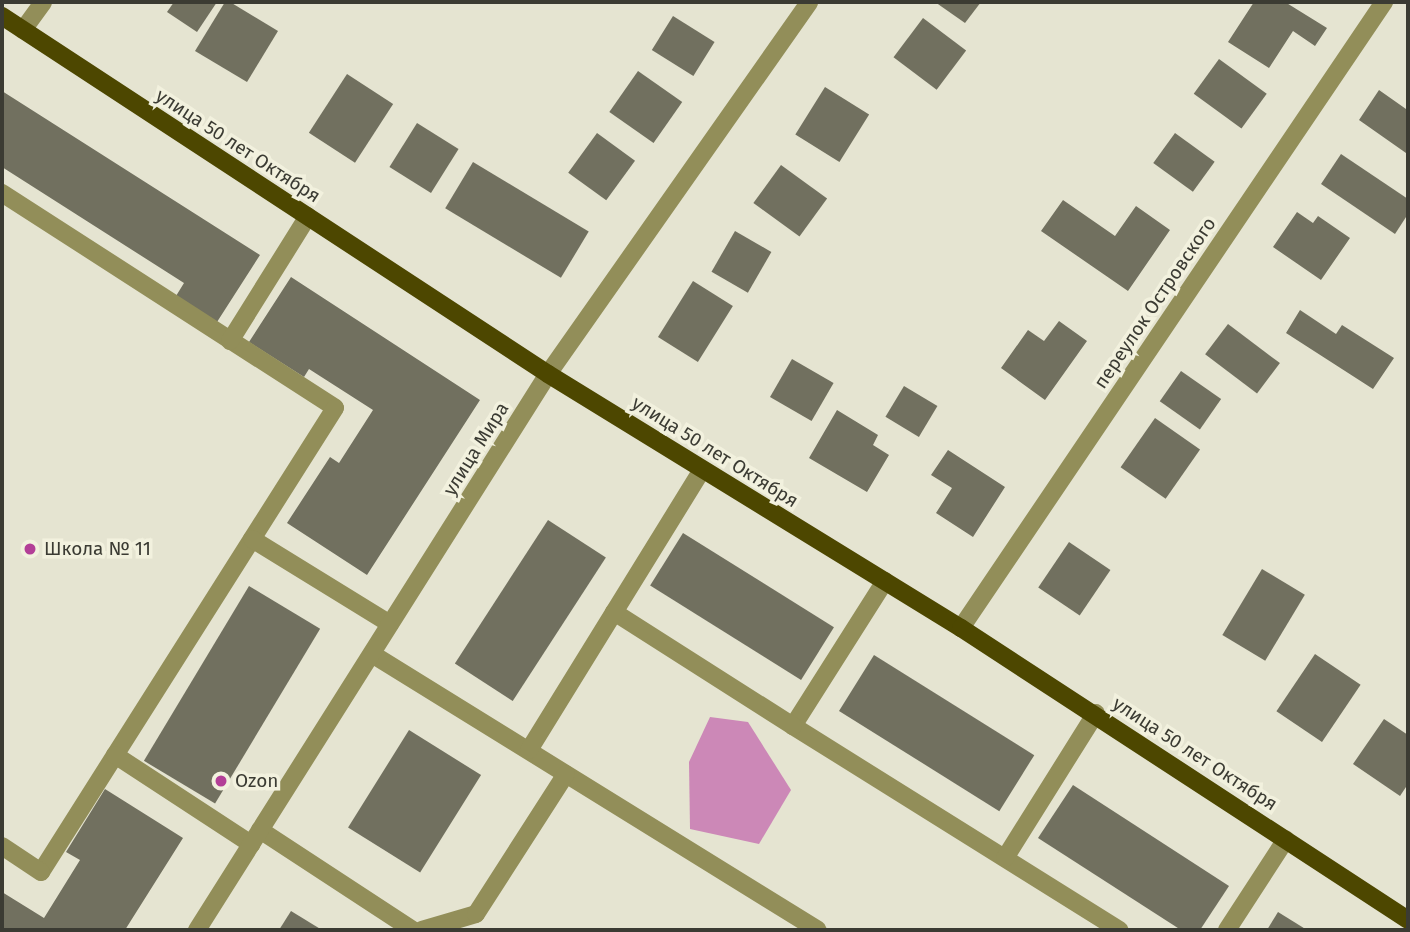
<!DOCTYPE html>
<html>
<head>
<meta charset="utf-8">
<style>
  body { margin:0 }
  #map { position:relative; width:1410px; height:932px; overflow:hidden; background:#e5e4d1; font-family:"Fira Sans",sans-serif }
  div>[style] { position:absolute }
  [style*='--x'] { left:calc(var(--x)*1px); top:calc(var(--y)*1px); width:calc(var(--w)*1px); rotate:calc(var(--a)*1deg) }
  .forest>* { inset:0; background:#cc88b7 }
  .building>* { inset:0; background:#71705f; transform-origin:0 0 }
  .minor>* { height:18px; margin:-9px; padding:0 9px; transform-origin:9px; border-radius:9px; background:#928e59 }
  .major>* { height:18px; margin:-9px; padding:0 9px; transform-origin:9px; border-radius:9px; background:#4d4700 }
  .dots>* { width:19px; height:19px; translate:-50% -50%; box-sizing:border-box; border:4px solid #f2f1de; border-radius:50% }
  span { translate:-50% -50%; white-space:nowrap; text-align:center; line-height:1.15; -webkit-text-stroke:7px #f2f1de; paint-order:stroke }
  .street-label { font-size:19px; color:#3b3b33 }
  .poi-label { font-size:19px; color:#3b3b33 }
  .left { translate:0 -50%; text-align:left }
  .frame { position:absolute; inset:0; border:4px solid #3b3b33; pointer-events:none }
</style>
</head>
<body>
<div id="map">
  <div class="forest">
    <div style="clip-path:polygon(710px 717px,748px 722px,791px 790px,759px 844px,690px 829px,689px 762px)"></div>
  </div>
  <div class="building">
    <div style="clip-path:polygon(174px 2px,217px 2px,197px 32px,167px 12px)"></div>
    <div style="clip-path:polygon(225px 2px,230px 2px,278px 31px,247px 82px,195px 51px)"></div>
    <div style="clip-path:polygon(935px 2px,981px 2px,965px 23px)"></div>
    <div style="clip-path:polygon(1254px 2px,1285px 2px,1327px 28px,1315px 46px,1293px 31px,1269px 68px,1228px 42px)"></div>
    <div style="left:673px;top:16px;width:49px;height:40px;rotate:32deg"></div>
    <div style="left:923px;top:18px;width:54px;height:49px;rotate:37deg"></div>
    <div style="left:1219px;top:59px;width:59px;height:43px;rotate:36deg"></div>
    <div style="left:638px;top:71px;width:54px;height:50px;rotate:35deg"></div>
    <div style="left:347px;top:74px;width:55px;height:70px;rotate:33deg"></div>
    <div style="left:825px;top:87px;width:52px;height:56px;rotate:32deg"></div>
    <div style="clip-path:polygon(1379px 90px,1406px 109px,1408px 106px,1406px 153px,1359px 120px)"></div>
    <div style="clip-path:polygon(2px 91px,260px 255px,217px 322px,176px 296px,184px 283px,2px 167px)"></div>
    <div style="left:417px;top:123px;width:49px;height:52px;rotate:32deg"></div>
    <div style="left:597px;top:133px;width:47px;height:49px;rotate:36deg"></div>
    <div style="left:1175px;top:133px;width:49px;height:37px;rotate:36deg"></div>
    <div style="clip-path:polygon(1341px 154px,1408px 199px,1408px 214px,1395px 234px,1321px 184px)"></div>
    <div style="left:473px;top:162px;width:135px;height:54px;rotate:31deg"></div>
    <div style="left:781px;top:165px;width:57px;height:47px;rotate:36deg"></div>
    <div style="clip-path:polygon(1063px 200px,1115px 236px,1136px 206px,1170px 230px,1128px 291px,1041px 231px)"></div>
    <div style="clip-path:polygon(1297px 212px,1313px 223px,1318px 216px,1350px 238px,1321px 280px,1273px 247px)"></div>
    <div style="left:735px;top:231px;width:42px;height:47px;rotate:30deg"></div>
    <div style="clip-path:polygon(291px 277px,480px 400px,367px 575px,287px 523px,330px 457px,339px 463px,373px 410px,309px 369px,304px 377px,249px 342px)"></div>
    <div style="left:693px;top:281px;width:47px;height:66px;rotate:32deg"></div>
    <div style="clip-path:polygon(1300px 310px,1336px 334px,1342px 325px,1394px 358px,1373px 389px,1286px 333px)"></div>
    <div style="clip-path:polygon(1059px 321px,1087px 341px,1045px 400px,1001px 368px,1028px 330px,1044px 341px)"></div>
    <div style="left:1228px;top:324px;width:65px;height:38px;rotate:37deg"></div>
    <div style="left:792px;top:359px;width:48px;height:44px;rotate:30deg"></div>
    <div style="left:1181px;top:371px;width:49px;height:37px;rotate:35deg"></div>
    <div style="left:904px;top:386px;width:39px;height:36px;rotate:31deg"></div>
    <div style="clip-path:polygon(837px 410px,878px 435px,873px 445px,889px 455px,867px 492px,809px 458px)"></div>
    <div style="left:1155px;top:418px;width:55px;height:60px;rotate:35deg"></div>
    <div style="clip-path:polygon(948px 450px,1005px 487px,973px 537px,936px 513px,952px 488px,931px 475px)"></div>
    <div style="left:548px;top:520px;width:69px;height:171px;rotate:33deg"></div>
    <div style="left:683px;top:533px;width:178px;height:62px;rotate:32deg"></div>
    <div style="left:1069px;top:542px;width:50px;height:55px;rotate:34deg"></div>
    <div style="left:1262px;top:569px;width:50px;height:77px;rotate:31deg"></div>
    <div style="left:249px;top:586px;width:83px;height:204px;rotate:31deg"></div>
    <div style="left:1315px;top:654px;width:55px;height:69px;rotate:34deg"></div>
    <div style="left:874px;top:655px;width:189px;height:66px;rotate:32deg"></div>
    <div style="clip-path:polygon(1384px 719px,1408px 735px,1408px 784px,1400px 796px,1353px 764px)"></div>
    <div style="left:409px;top:730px;width:85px;height:115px;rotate:32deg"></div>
    <div style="clip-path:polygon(1073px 785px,1229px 886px,1200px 930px,1181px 930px,1038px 838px)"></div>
    <div style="clip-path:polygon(105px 789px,183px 838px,125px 930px,2px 930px,2px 892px,44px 918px,80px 860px,66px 852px)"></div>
    <div style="clip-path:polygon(291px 911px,322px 930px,279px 930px)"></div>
    <div style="clip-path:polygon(1278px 912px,1307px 930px,1267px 930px)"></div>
  </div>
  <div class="minor">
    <div style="--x:23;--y:30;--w:34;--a:-54"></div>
    <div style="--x:2;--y:193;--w:396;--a:32.8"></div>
    <div style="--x:335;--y:408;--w:549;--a:122.36"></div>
    <div style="--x:41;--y:872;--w:47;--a:-146.3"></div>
    <div style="--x:230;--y:341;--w:147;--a:-58"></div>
    <div style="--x:252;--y:539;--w:162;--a:31.6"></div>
    <div style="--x:885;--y:581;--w:172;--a:122.4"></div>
    <div style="--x:793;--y:726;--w:385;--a:32"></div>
    <div style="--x:614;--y:612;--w:212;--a:32.5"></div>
    <div style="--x:961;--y:628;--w:756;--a:-55.95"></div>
    <div style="--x:372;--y:654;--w:524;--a:31.75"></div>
    <div style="--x:529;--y:750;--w:329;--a:-58.3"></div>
    <div style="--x:115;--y:755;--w:163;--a:33.2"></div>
    <div style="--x:260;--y:830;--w:183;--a:33.2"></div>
    <div style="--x:1005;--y:858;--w:171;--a:-57.9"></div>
    <div style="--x:197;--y:930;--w:658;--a:-57.74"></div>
    <div style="--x:548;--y:374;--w:454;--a:-54.9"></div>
    <div style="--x:422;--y:930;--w:56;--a:-16.5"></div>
    <div style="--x:476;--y:914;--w:166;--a:-57.3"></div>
    <div style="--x:1227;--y:930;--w:108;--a:-57"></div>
  </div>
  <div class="major">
    <div style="--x:2;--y:16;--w:653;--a:33.25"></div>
    <div style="--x:548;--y:374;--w:485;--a:31.6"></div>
    <div style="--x:961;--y:628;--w:534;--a:33.15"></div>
  </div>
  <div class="dots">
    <div style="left:30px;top:549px;background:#b33f97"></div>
    <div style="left:221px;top:781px;background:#b33f97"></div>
  </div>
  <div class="street-label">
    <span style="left:238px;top:146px;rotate:33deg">улица 50 лет Октября</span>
    <span style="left:1155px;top:303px;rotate:-56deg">переулок Островского</span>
    <span style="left:476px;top:449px;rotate:-58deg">улица Мира</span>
    <span style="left:715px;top:452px;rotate:32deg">улица 50 лет Октября</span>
    <span style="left:1195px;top:754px;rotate:33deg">улица 50 лет Октября</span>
  </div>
  <div class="poi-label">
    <span class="left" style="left:44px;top:549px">Школа № 11</span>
    <span class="left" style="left:235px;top:781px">Ozon</span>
  </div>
  <div class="frame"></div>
</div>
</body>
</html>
